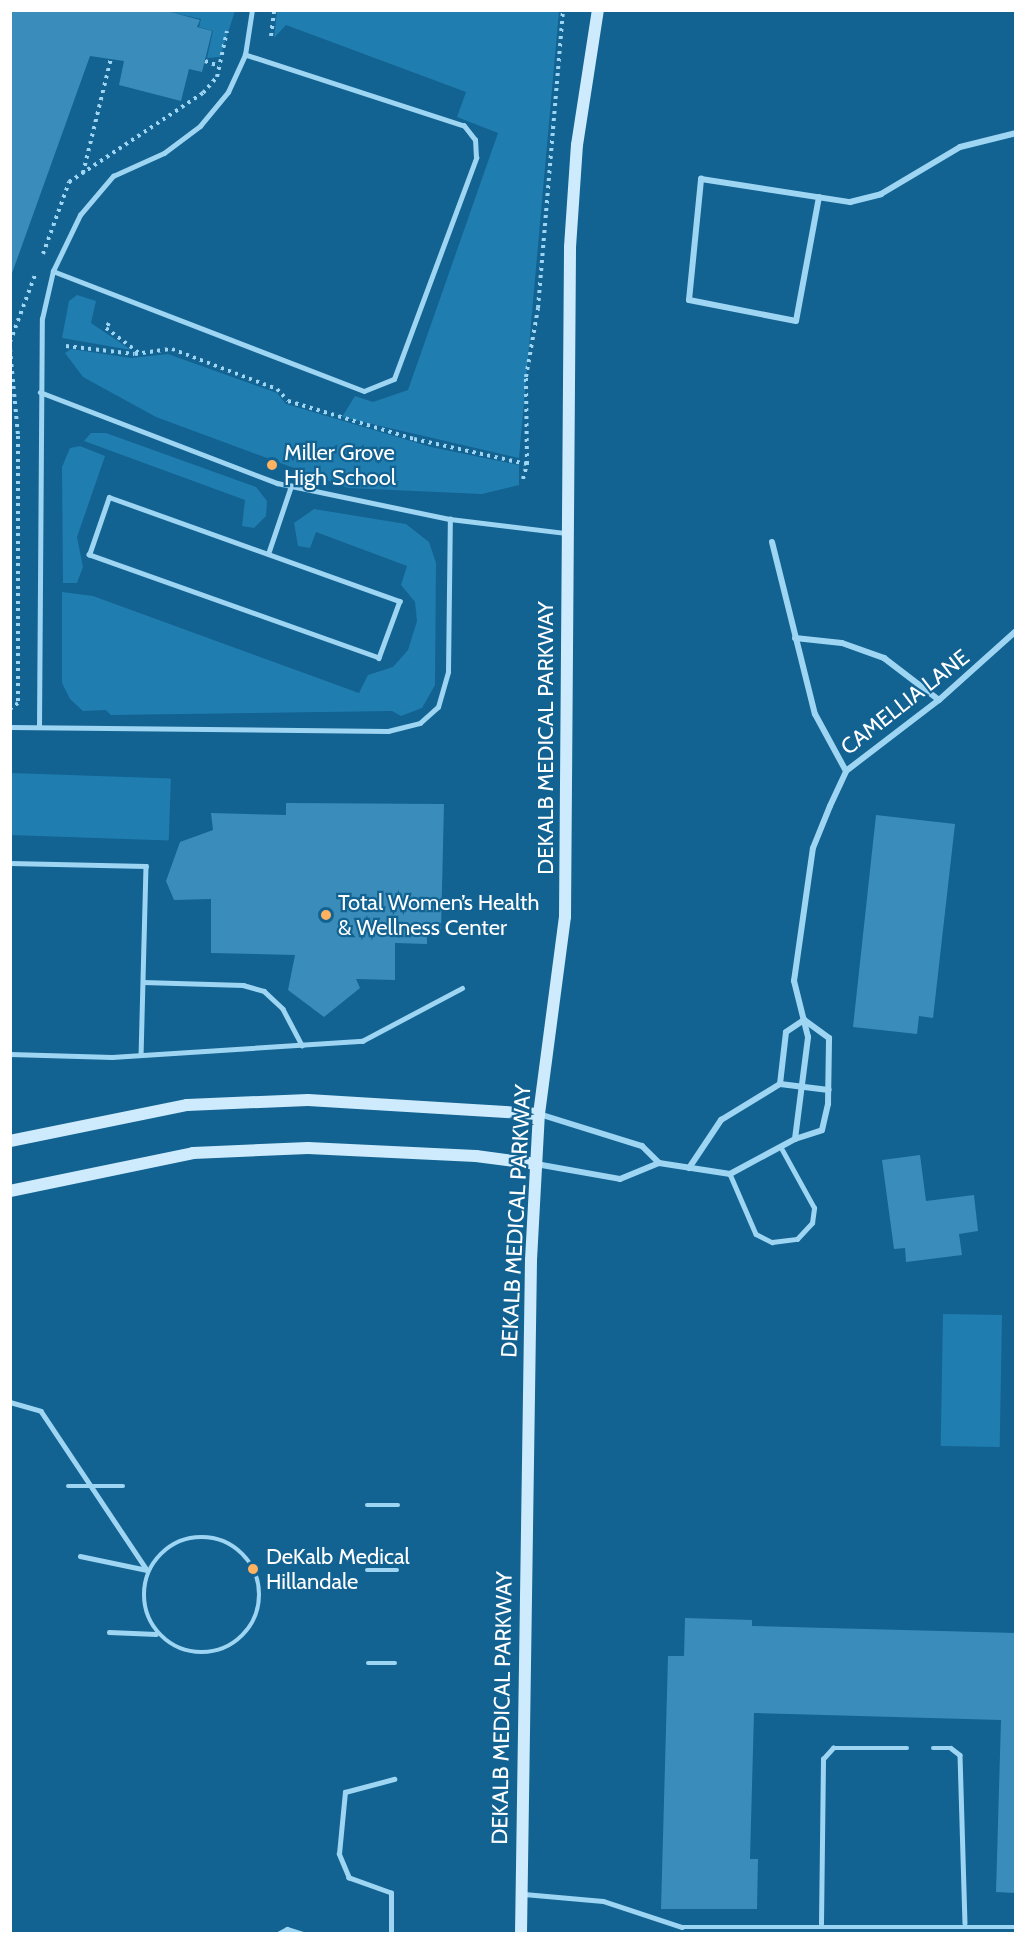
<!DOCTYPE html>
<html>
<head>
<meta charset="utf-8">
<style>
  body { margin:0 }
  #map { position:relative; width:1026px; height:1944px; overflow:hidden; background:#126292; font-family:Cabin,sans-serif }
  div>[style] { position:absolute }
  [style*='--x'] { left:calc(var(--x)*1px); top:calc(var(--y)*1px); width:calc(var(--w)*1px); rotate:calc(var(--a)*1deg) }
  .green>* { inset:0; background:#207daf; transform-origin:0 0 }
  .building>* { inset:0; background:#3a8dba }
  .path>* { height:4px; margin-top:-2px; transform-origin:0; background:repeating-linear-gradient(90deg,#9ed5f2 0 3px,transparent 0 7.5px) }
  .service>* { height:4.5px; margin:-2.25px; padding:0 2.25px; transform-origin:2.25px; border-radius:2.25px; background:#9ed5f2 }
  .service>.ring { margin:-2.25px; padding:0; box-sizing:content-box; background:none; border:4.5px solid #9ed5f2; border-radius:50% }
  .minor>* { height:6px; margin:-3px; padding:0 3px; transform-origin:3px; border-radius:3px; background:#9ed5f2 }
  .secondary>* { height:12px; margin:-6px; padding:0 6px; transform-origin:6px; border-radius:6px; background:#cdebfc }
  .dots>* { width:16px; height:16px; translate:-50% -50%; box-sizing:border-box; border:3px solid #126292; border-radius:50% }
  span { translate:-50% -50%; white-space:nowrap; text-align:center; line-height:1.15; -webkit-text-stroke:4.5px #126292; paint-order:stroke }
  .poi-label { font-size:22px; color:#fff }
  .left { translate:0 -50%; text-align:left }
  .street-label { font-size:22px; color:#fff }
  .frame { position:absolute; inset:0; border:12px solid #fff; pointer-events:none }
</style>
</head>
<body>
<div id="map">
  <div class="green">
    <div style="clip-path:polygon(165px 11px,235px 11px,220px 57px,207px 58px,213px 31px,199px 27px,201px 19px)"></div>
    <div style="clip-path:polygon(277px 11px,559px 11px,519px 458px,342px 417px,355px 396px,373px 402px,408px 390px,498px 133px,457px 117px,466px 92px,286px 25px,274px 38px)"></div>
    <div style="clip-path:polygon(77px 295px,96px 301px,91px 323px,131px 350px,62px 338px,69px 301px)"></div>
    <div style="clip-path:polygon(71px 349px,131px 358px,168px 354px,277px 393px,286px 404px,431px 447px,519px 465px,519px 485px,482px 494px,348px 488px,156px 417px,83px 377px,65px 353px)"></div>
    <div style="clip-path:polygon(91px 433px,106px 433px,256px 487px,267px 501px,266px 516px,254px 528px,242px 526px,245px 500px,84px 441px)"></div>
    <div style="clip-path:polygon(80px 446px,105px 456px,77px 537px,83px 567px,77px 583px,63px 583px,62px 467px,70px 448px)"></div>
    <div style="clip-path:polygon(314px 509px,406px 524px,429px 542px,436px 563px,435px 685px,422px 708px,401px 716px,392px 711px,111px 715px,106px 710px,83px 711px,70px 699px,62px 683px,62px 592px,93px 596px,359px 693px,368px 675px,393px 667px,408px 650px,417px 621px,415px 602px,401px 585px,407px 566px,316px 532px,310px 548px,298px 546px,294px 523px)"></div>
    <div style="left:11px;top:773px;width:160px;height:62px;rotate:2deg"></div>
    <div style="left:943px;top:1314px;width:59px;height:132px;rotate:1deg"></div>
  </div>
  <div class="building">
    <div style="clip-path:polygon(10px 10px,163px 10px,200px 20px,197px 27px,212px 31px,202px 72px,189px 69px,181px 101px,119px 85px,124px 61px,90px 56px,11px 276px)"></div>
    <div style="clip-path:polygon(286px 803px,444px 804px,441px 930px,427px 930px,427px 944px,395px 943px,395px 980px,356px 979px,360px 988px,324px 1017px,288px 990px,295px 955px,211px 953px,211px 899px,174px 900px,166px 881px,180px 842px,213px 830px,211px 813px,286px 815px)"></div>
    <div style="clip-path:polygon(876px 815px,955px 824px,933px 1018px,919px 1016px,917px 1034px,853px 1027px)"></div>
    <div style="clip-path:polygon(920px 1155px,926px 1201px,974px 1195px,978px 1231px,959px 1234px,962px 1255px,906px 1262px,905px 1248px,894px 1249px,882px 1160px)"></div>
    <div style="clip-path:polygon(685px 1618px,752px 1620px,752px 1626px,1016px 1633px,1016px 1893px,996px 1892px,1001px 1720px,754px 1713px,750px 1859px,758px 1859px,757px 1909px,661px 1909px,668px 1656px,684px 1656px)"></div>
  </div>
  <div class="path">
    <div style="--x:271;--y:36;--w:26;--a:-83"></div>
    <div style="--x:205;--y:61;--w:15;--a:20"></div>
    <div style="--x:83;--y:173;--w:118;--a:-76.3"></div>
    <div style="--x:43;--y:254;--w:77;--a:-70.1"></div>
    <div style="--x:69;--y:182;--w:161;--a:-33.6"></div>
    <div style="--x:203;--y:93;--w:21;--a:-49"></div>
    <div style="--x:217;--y:77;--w:47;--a:-77.7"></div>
    <div style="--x:109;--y:323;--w:6;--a:121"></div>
    <div style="--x:106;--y:328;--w:41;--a:37.1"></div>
    <div style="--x:10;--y:342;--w:72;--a:-69.5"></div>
    <div style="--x:66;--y:346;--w:69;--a:6.6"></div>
    <div style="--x:135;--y:354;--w:37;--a:-8"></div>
    <div style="--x:172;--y:349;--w:112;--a:20.9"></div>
    <div style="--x:277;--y:389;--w:16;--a:47"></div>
    <div style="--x:288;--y:401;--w:132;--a:16.8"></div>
    <div style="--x:414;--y:439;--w:116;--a:12.5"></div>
    <div style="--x:527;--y:464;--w:87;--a:-90.7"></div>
    <div style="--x:526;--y:377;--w:70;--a:-80.1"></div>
    <div style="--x:538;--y:308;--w:299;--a:-85.2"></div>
    <div style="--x:10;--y:349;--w:87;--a:84.7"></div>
    <div style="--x:18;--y:436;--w:267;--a:90"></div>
    <div style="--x:18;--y:703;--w:10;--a:143"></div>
    <div style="--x:523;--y:479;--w:16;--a:-75"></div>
  </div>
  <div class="service">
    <div style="--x:53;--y:271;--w:333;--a:21.1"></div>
    <div style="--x:364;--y:391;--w:32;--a:-22"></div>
    <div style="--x:394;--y:379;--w:236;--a:-69.6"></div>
    <div style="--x:476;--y:158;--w:18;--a:-93"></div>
    <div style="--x:475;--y:140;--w:18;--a:-128"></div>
    <div style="--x:464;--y:126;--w:230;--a:-162"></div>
    <div style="--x:40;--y:392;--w:254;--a:21"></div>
    <div style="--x:277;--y:483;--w:177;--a:11.8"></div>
    <div style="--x:450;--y:519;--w:117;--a:6.9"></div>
    <div style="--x:109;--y:497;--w:309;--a:19.7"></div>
    <div style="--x:400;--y:601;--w:61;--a:110.2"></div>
    <div style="--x:379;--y:658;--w:308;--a:-160.4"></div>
    <div style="--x:89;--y:555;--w:61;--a:-71"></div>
    <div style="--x:268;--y:554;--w:72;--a:-71.3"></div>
    <div style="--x:10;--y:727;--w:378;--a:0.6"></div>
    <div style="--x:388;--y:731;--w:33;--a:-14"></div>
    <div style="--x:420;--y:723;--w:24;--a:-42"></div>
    <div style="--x:438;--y:707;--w:36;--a:-74"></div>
    <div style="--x:448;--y:672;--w:153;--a:-89.3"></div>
    <div style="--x:39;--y:727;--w:408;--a:-89.6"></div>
    <div style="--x:42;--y:319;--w:49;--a:-77.1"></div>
    <div style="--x:53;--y:271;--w:62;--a:-64.3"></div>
    <div style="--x:80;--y:215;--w:51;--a:-49.8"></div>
    <div style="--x:113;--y:176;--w:56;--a:-24.3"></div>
    <div style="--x:164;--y:153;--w:45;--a:-36.9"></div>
    <div style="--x:200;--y:126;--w:44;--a:-50.5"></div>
    <div style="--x:228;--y:92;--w:41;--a:-65.3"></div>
    <div style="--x:245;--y:55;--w:46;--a:-81.2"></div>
    <div style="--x:10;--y:863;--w:136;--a:1.3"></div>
    <div style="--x:146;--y:866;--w:189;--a:91.5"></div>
    <div style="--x:143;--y:982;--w:100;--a:1.7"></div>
    <div style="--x:243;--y:985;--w:22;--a:16"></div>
    <div style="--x:264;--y:991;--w:26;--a:43"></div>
    <div style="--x:283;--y:1009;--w:41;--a:62.2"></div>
    <div style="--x:10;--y:1054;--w:102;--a:1.7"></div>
    <div style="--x:112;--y:1057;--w:251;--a:-3.7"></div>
    <div style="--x:362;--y:1041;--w:113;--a:-27.9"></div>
    <div style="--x:730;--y:1174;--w:65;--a:66.6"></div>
    <div style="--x:756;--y:1234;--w:18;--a:27"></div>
    <div style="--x:772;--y:1242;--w:25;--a:-7"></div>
    <div style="--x:797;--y:1239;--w:22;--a:-47"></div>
    <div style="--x:812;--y:1223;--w:15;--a:-82"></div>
    <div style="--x:814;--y:1208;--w:66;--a:-118.9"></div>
    <div style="--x:10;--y:1402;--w:32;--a:16"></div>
    <div style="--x:41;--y:1411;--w:191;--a:56.3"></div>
    <div style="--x:68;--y:1486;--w:55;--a:0"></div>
    <div style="--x:367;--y:1505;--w:31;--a:0"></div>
    <div class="ring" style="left:144px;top:1537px;width:111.5px;height:111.5px"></div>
    <div style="--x:80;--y:1556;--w:68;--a:11.8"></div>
    <div style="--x:367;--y:1570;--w:30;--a:0"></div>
    <div style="--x:109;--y:1632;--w:47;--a:2.4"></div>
    <div style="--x:368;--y:1663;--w:27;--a:0"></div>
    <div style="--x:933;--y:1748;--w:18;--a:0"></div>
    <div style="--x:951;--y:1748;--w:11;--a:38"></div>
    <div style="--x:960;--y:1755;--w:168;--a:88.3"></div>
    <div style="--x:524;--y:1894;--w:79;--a:5.1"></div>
    <div style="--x:603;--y:1901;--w:83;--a:18.2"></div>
    <div style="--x:682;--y:1927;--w:334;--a:0"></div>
    <div style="--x:821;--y:1924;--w:165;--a:-89.3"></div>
    <div style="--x:823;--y:1759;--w:15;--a:-48"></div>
    <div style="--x:833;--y:1748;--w:74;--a:0"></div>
    <div style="--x:278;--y:1934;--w:10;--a:-29"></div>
    <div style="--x:287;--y:1929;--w:17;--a:17"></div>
    <div style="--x:391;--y:1934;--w:41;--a:-90"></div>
    <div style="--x:391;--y:1893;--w:45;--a:-160.3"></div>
    <div style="--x:349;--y:1878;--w:26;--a:-113"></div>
    <div style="--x:339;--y:1854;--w:62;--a:-84.5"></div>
    <div style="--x:345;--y:1792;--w:51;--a:-14.9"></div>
  </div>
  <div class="minor">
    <div style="--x:819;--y:197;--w:126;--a:100.5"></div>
    <div style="--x:796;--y:321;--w:109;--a:-168.9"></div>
    <div style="--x:689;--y:300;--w:122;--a:-84.3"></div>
    <div style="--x:701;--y:179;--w:151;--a:8.8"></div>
    <div style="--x:850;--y:202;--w:32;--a:-14"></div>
    <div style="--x:881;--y:194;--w:92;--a:-30.7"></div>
    <div style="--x:960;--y:147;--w:58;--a:-14"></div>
    <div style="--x:772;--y:542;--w:177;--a:76"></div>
    <div style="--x:815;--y:714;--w:65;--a:61.5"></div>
    <div style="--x:795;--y:638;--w:47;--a:6.1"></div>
    <div style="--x:842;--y:643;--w:45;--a:19.7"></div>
    <div style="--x:884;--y:658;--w:69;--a:37.4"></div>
    <div style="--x:780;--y:1084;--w:49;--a:7"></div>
    <div style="--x:539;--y:1114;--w:108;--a:17.3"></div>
    <div style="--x:642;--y:1146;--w:24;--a:45"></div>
    <div style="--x:659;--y:1163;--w:72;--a:8.8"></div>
    <div style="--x:730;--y:1174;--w:74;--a:-28.3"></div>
    <div style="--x:795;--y:1139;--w:103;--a:-82.7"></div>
    <div style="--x:808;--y:1037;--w:58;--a:-104"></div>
    <div style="--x:794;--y:981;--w:134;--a:-81.9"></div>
    <div style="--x:813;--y:848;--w:45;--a:-68"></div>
    <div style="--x:830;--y:806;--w:38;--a:-65"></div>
    <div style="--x:846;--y:771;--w:117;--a:-37.4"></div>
    <div style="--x:939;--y:700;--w:103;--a:-41.9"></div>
    <div style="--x:795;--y:1139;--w:28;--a:-18"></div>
    <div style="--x:822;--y:1130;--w:27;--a:-77"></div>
    <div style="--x:828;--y:1104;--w:66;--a:-89.1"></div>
    <div style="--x:829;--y:1038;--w:31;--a:-144"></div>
    <div style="--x:536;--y:1164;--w:85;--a:10.1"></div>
    <div style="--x:620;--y:1179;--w:42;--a:-22.3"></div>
    <div style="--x:689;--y:1168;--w:58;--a:-56.3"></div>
    <div style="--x:721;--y:1120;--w:69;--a:-31.4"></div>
    <div style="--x:780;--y:1084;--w:52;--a:-83.4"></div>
    <div style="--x:786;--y:1032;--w:22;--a:-34"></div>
  </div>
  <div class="secondary">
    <div style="--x:10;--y:1141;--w:181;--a:-11.5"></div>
    <div style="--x:187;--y:1105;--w:121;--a:-2.4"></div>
    <div style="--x:308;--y:1100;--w:231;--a:3.5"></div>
    <div style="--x:10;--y:1191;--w:187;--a:-11.7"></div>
    <div style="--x:193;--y:1153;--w:115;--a:-2.5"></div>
    <div style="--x:308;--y:1148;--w:168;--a:2.7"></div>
    <div style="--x:476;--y:1156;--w:61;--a:7.6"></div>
    <div style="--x:521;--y:1934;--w:674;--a:-89.15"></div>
    <div style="--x:531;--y:1260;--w:146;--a:-86.9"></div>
    <div style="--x:539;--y:1114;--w:199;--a:-82.5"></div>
    <div style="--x:565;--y:917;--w:670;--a:-89.57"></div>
    <div style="--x:570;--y:247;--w:102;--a:-86.1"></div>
    <div style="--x:577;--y:145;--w:137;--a:-81.2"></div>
  </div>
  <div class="dots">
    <div style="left:272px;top:465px;background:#ffb260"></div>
    <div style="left:326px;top:915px;background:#ffb260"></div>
    <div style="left:253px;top:1569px;background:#ffb260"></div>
  </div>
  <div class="poi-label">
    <span class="left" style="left:284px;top:465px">Miller Grove<br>High School</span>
    <span class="left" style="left:338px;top:915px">Total Women’s Health<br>&amp; Wellness Center</span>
    <span class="left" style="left:266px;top:1569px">DeKalb Medical<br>Hillandale</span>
  </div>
  <div class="street-label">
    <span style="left:905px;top:702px;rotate:-38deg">CAMELLIA LANE</span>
    <span style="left:546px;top:738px;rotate:-90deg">DEKALB MEDICAL PARKWAY</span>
    <span style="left:516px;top:1221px;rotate:-87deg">DEKALB MEDICAL PARKWAY</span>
    <span style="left:502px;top:1708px;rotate:-89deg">DEKALB MEDICAL PARKWAY</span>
  </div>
  <div class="frame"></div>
</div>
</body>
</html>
